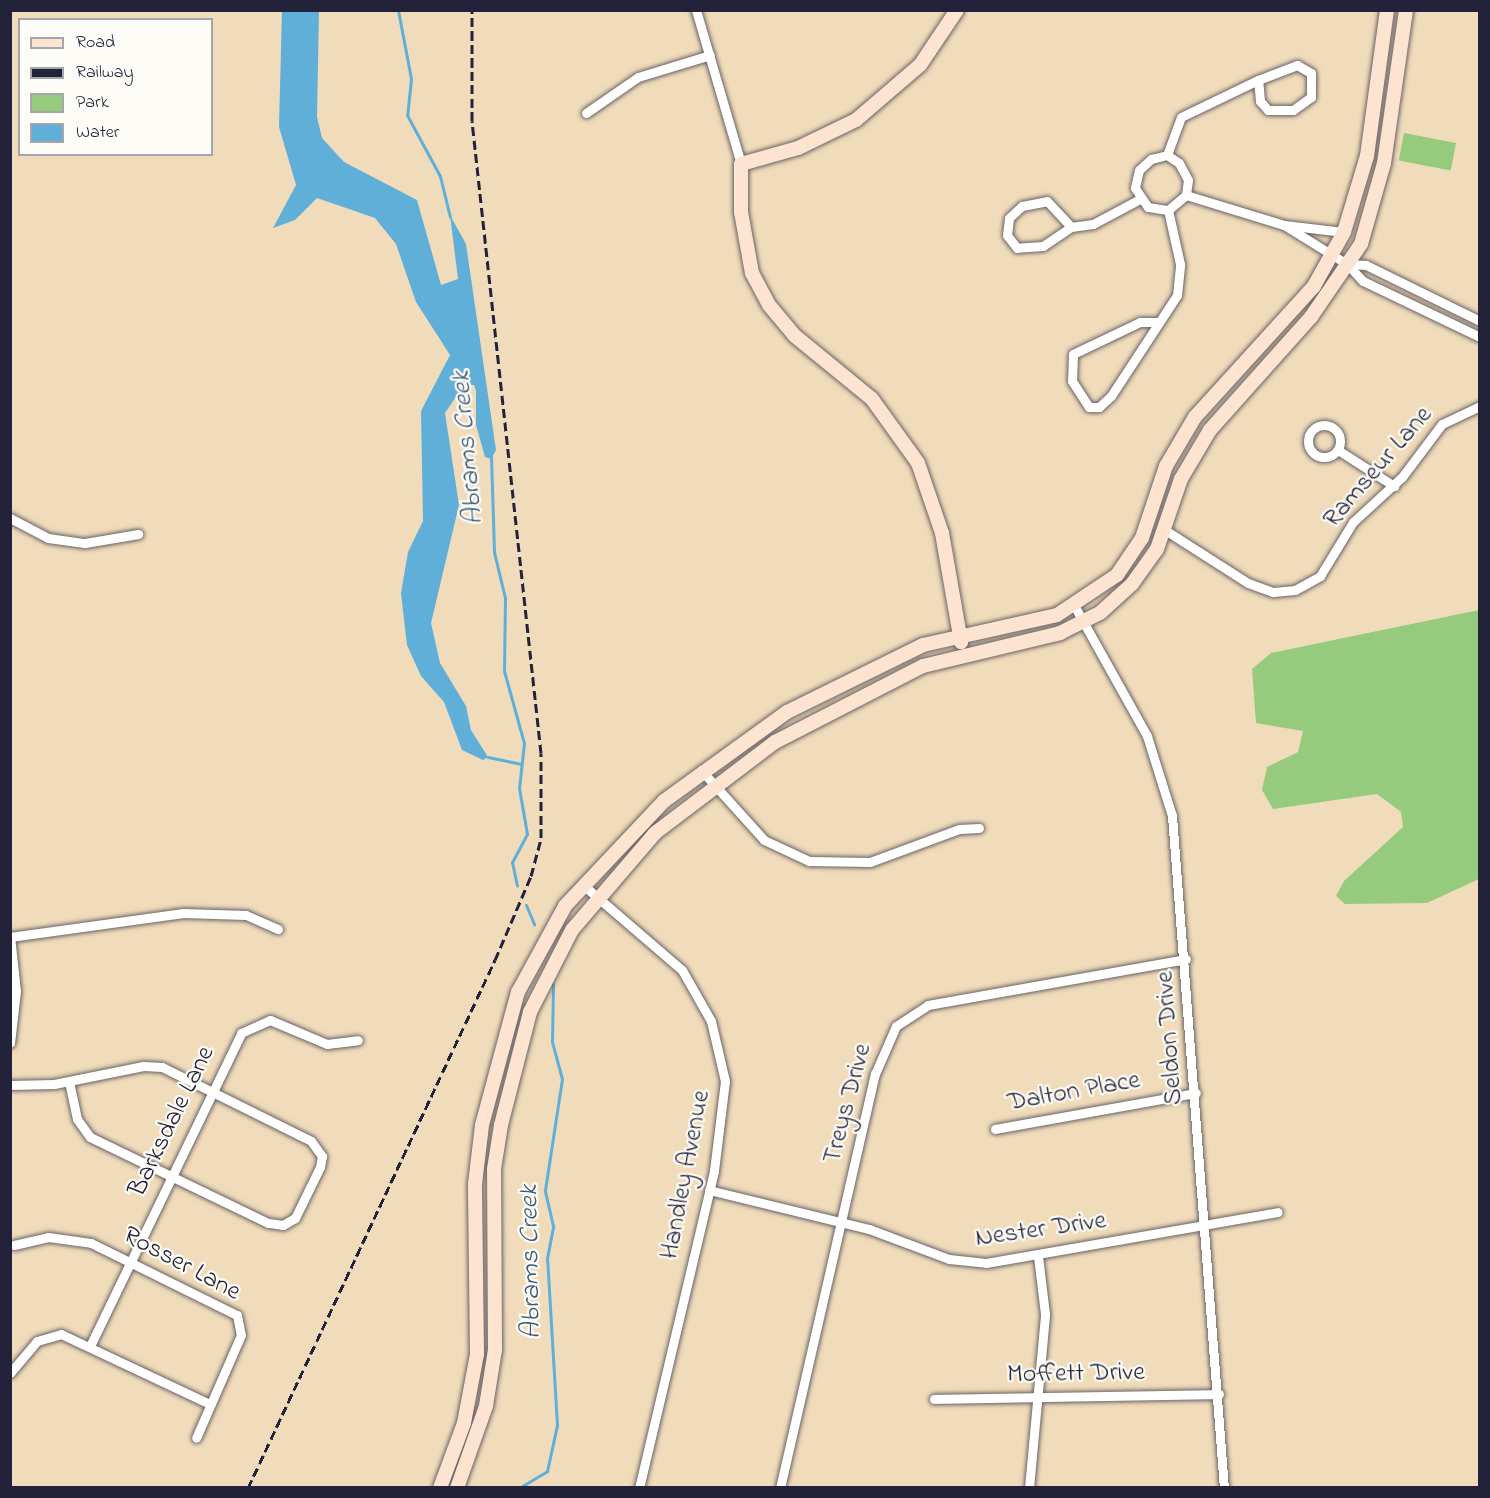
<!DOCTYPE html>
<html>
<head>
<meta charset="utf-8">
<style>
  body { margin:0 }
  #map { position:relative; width:1490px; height:1498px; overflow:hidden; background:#f0dcba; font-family:"Indie Flower",sans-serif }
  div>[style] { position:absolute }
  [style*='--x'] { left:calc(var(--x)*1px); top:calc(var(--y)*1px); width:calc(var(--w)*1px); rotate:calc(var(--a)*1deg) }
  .green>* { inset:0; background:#96cb7d; transform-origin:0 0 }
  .water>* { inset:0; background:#5fafd9 }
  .stream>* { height:3px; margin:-1.5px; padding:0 1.5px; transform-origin:1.5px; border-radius:1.5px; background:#5fafd9 }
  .roads { filter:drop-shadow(0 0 2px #6a6367) drop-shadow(0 0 2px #6a6367) }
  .street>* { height:9px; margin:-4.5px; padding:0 4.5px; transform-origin:4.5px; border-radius:4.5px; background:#fff }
  .street>.ring { margin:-4.5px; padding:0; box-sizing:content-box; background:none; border:9px solid #fff; border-radius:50% }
  .secondary>* { height:14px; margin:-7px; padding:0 7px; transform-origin:7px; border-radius:7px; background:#fde4d0 }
  .rail>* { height:3px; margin-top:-1.5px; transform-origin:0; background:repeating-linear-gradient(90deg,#22223b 0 9px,transparent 0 13.5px) }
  span { translate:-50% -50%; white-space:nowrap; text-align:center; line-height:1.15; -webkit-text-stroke:4.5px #fdfcf7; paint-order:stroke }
  .street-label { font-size:26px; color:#22223b }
  .water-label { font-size:27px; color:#3a5a7a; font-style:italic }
  .frame { position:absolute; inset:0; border:12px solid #22223b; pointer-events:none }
  .legend { position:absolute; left:18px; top:18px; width:195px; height:138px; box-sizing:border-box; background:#fdfcf7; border:2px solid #a5a5ac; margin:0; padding:8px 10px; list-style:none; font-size:18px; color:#22223b }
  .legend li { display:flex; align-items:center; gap:12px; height:30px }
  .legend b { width:30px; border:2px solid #a5a5ac }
</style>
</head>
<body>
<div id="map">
  <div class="green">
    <div style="left:1404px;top:133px;width:53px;height:28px;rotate:11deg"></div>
    <div style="clip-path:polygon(1479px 610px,1479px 879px,1427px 903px,1345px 904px,1336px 896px,1344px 881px,1403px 827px,1401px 812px,1377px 794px,1273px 809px,1262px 790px,1267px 767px,1298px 752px,1303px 731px,1256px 723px,1252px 669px,1271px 653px)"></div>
  </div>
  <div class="water">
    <div style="clip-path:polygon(282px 10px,319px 11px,317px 117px,322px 138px,344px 162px,417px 200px,441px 285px,458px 279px,450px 215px,466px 244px,496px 450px,491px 459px,485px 457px,476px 425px,476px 391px,474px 385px,464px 385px,445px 413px,459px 505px,431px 623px,440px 663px,466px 706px,471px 730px,488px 757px,483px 760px,462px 750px,444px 702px,421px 676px,407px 645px,401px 593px,408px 552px,423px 521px,421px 411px,450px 355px,416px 302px,396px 244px,375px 218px,317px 198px,295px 220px,273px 228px,296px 185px,279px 127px)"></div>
  </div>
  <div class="stream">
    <div style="--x:398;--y:10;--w:70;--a:79.3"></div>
    <div style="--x:411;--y:79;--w:36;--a:96"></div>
    <div style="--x:407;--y:115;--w:69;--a:61.6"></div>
    <div style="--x:440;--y:176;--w:42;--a:76.3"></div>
    <div style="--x:491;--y:456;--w:96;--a:88.2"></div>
    <div style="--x:494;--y:552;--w:47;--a:76.6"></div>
    <div style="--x:505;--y:598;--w:73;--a:90.8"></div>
    <div style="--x:504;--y:671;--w:75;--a:74.5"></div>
    <div style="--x:524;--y:743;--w:45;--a:96.3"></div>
    <div style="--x:519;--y:788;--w:47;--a:80.1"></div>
    <div style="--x:527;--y:834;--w:32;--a:118"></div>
    <div style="--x:512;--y:862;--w:24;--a:78"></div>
    <div style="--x:488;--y:757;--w:34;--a:12"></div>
    <div style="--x:526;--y:905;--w:21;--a:67"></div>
    <div style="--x:519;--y:1488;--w:33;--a:-31"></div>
    <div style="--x:547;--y:1471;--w:47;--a:-77.7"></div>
    <div style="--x:557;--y:1425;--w:167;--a:-93.4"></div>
    <div style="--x:547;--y:1258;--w:33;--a:-79"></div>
    <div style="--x:553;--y:1226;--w:37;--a:-103"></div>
    <div style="--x:545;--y:1190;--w:112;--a:-81.3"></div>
    <div style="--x:562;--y:1079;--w:38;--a:-105"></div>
    <div style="--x:552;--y:1042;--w:58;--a:-89"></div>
  </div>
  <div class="roads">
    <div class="street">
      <div style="--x:696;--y:10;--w:160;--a:73.7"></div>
      <div style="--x:1297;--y:65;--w:16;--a:30"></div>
      <div style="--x:1311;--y:73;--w:24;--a:90"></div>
      <div style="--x:1311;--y:97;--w:22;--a:144"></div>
      <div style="--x:1293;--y:110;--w:25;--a:180"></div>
      <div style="--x:1268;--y:110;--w:12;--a:-132"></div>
      <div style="--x:1260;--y:101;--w:21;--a:-95"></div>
      <div style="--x:1258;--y:80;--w:42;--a:-21"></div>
      <div style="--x:586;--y:113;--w:63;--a:-34.7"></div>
      <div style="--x:638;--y:77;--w:75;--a:-17"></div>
      <div style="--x:1167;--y:155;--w:40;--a:-69.8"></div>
      <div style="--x:1181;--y:117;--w:85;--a:-25.7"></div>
      <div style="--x:1167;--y:155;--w:16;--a:166"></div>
      <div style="--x:1151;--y:159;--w:16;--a:137"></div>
      <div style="--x:1139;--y:170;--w:18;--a:103"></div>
      <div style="--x:1135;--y:188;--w:23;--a:56"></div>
      <div style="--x:1148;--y:207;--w:20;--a:9"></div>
      <div style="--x:1167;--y:155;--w:14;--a:34"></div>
      <div style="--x:1179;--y:163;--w:19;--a:62"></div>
      <div style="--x:1188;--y:180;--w:15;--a:98"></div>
      <div style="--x:1186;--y:195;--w:23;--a:140"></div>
      <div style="--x:1186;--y:195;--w:102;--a:17"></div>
      <div style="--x:1284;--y:225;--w:74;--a:31.8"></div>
      <div style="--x:1347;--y:264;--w:23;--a:47"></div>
      <div style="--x:1363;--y:281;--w:130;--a:25.6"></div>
      <div style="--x:1047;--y:201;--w:35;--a:47"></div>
      <div style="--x:1071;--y:227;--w:34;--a:146"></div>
      <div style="--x:1043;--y:246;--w:26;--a:176"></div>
      <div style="--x:1017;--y:248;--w:16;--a:-128"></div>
      <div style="--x:1007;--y:235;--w:17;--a:-83"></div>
      <div style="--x:1009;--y:218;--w:18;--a:-43"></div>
      <div style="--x:1022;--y:206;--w:25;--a:-11"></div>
      <div style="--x:1284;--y:225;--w:60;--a:6.7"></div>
      <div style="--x:1071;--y:227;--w:22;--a:-8"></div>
      <div style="--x:1093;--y:224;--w:51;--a:-28.1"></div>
      <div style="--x:1347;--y:264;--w:19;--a:3"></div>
      <div style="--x:1366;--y:265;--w:127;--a:26.2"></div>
      <div style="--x:1157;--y:322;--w:17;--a:180"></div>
      <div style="--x:1140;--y:322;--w:74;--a:154.5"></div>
      <div style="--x:1073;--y:354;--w:27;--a:92"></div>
      <div style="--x:1072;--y:381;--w:31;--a:57"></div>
      <div style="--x:1089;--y:407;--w:10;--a:0"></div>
      <div style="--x:1099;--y:407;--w:16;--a:-43"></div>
      <div style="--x:1111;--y:396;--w:121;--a:-56.8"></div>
      <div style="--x:1177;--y:295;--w:31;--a:-84"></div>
      <div style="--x:1180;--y:264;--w:55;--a:-102.5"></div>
      <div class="ring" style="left:1308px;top:425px;width:23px;height:23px"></div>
      <div style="--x:1338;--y:450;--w:67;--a:32.7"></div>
      <div style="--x:10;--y:518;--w:43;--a:27.8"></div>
      <div style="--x:48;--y:538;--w:37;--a:8"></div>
      <div style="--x:85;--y:543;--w:54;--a:-9.6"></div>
      <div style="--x:1165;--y:530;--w:98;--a:32.6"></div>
      <div style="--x:1248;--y:583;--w:27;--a:20"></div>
      <div style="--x:1273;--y:592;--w:22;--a:-5"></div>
      <div style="--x:1295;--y:590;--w:29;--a:-29"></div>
      <div style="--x:1320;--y:576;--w:63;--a:-58.6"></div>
      <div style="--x:1353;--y:522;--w:67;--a:-42.6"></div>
      <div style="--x:1402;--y:477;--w:66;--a:-53"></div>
      <div style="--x:1442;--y:424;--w:42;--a:-25.3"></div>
      <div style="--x:1075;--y:607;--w:148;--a:60.8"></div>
      <div style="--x:1147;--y:736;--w:84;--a:72.6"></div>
      <div style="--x:1172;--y:816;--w:674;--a:85.58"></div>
      <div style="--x:701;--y:770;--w:94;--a:48"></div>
      <div style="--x:764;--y:840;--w:50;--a:25"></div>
      <div style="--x:809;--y:861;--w:61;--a:0.9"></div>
      <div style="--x:870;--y:862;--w:95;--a:-20.3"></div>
      <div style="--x:959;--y:829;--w:20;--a:-3"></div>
      <div style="--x:582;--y:884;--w:132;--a:40.7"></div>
      <div style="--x:682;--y:970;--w:59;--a:60.4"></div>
      <div style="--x:711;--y:1021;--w:62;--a:76.9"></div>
      <div style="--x:725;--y:1081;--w:91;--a:97"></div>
      <div style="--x:714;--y:1171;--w:326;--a:103.3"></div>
      <div style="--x:10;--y:936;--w:55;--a:83.8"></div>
      <div style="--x:16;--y:991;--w:52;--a:96.6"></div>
      <div style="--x:10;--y:937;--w:175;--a:-7.9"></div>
      <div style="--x:183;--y:913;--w:63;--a:1.8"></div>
      <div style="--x:246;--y:915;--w:35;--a:24"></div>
      <div style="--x:10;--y:1085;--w:44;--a:-1.3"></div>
      <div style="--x:54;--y:1084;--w:91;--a:-11.4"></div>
      <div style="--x:143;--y:1066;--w:19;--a:3"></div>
      <div style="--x:162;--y:1067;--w:166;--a:26.4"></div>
      <div style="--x:311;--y:1141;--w:19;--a:54"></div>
      <div style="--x:322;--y:1156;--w:11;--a:100"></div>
      <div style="--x:320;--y:1167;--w:57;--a:116.1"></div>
      <div style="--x:295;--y:1218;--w:14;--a:150"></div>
      <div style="--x:283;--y:1225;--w:15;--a:-172"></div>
      <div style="--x:268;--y:1223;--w:198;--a:-154.2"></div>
      <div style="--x:90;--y:1137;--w:22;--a:-126"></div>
      <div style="--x:77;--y:1119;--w:38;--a:-102"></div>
      <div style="--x:995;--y:1129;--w:204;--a:-10.2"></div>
      <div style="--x:709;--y:1190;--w:165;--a:13.7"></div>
      <div style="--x:869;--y:1229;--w:85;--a:20.6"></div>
      <div style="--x:949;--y:1259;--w:37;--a:6"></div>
      <div style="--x:986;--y:1263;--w:296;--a:-9.9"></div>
      <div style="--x:14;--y:1245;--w:35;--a:-13"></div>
      <div style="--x:48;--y:1237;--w:43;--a:7.9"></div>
      <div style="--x:91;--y:1243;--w:163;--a:26.3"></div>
      <div style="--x:237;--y:1315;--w:20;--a:79"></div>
      <div style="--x:241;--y:1335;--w:112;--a:113.6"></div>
      <div style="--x:90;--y:1346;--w:348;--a:-64.2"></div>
      <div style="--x:241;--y:1033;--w:32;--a:-24"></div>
      <div style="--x:270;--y:1020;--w:62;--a:22.8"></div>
      <div style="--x:327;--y:1044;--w:31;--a:-7"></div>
      <div style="--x:10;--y:1373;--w:42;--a:-49.8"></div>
      <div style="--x:37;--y:1341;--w:25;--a:-16"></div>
      <div style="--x:61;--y:1334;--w:165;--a:25.2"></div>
      <div style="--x:934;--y:1399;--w:285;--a:-1"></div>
      <div style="--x:780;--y:1488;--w:425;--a:-77.1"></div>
      <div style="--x:875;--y:1074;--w:52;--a:-66.4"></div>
      <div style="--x:896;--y:1026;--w:38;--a:-33"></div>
      <div style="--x:928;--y:1005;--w:262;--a:-10.1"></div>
      <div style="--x:1029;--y:1488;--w:175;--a:-84.7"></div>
      <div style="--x:1045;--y:1314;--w:58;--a:-96.9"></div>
    </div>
    <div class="secondary">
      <div style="--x:957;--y:10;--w:66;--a:123.9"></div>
      <div style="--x:920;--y:65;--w:84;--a:139.3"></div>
      <div style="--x:856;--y:120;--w:64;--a:154.2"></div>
      <div style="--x:798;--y:148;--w:59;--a:164.3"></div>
      <div style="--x:741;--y:164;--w:48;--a:90"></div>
      <div style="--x:741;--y:212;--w:62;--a:79.8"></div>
      <div style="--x:752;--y:273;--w:36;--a:62"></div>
      <div style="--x:769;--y:305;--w:40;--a:50"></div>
      <div style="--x:795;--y:336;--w:99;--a:39.3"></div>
      <div style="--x:872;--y:399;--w:79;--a:54.3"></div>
      <div style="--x:918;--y:463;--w:74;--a:71.1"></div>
      <div style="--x:942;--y:533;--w:111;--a:80.1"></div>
      <div style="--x:440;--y:1488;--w:69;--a:-69.7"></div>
      <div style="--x:464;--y:1423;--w:70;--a:-79.3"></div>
      <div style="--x:477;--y:1354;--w:170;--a:-90.7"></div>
      <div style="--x:475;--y:1184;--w:59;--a:-83.2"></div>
      <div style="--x:482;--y:1125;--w:138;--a:-74.9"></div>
      <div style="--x:518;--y:992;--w:98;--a:-61.3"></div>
      <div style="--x:565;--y:906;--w:144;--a:-46.7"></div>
      <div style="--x:664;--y:801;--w:152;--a:-35.9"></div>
      <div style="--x:787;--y:712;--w:152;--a:-26.2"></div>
      <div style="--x:923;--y:645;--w:137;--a:-12.6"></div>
      <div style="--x:1057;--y:615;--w:72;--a:-33.7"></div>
      <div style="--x:1117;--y:575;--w:45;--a:-56"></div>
      <div style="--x:1142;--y:538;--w:76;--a:-71.6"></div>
      <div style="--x:1166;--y:466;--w:57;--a:-59.4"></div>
      <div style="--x:1195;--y:417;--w:177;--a:-47.7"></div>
      <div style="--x:1314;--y:286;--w:62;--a:-60.9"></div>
      <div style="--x:1344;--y:232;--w:79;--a:-73.2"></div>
      <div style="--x:1367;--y:156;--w:147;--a:-82.2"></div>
      <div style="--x:457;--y:1488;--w:87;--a:-70.5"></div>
      <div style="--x:486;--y:1406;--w:57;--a:-80.9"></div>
      <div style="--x:495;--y:1350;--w:181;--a:-90.3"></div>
      <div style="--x:494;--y:1169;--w:45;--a:-81"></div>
      <div style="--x:501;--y:1125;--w:117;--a:-75.6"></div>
      <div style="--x:530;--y:1012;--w:92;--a:-62.9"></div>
      <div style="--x:572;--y:930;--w:128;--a:-49.4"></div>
      <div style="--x:655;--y:833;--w:151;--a:-37.2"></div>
      <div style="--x:775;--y:742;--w:166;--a:-27.2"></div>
      <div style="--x:923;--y:666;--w:141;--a:-13.5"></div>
      <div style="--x:1060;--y:633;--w:45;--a:-26.6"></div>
      <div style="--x:1100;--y:613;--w:43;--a:-42.2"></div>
      <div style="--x:1132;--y:584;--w:43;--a:-54.5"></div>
      <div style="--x:1157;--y:549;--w:74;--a:-71.1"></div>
      <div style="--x:1181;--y:479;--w:57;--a:-59.4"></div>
      <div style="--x:1210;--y:430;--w:152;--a:-48.2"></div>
      <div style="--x:1311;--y:317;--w:88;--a:-55.6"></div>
      <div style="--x:1361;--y:244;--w:84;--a:-74.1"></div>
      <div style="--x:1384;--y:163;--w:155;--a:-81.8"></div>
    </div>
  </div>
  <div class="rail">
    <div style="--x:248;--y:1488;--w:583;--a:-64.93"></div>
    <div style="--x:495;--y:960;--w:91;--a:-66.8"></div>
    <div style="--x:531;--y:876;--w:39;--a:-75"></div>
    <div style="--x:541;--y:838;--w:85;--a:-90"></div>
    <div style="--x:541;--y:753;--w:636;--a:-96.23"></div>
    <div style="--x:472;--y:121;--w:111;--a:-90"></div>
  </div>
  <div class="street-label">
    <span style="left:1379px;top:468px;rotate:-49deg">Ramseur Lane</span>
    <span style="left:1171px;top:1038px;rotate:-94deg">Seldon Drive</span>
    <span style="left:1074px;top:1093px;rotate:-10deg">Dalton Place</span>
    <span style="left:849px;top:1104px;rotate:-75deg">Treys Drive</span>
    <span style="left:173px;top:1122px;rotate:-64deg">Barksdale Lane</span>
    <span style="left:687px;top:1175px;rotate:-79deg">Handley Avenue</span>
    <span style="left:1041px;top:1231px;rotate:-8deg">Nester Drive</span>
    <span style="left:181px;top:1265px;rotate:28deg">Rosser Lane</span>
    <span style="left:1076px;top:1375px;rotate:-1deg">Moffett Drive</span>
  </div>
  <div class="water-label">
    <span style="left:468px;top:448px;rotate:-95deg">Abrams Creek</span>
    <span style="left:531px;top:1262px;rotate:-91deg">Abrams Creek</span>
  </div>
  <div class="frame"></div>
  <ul class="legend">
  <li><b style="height:8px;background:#fde4d0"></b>Road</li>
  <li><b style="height:8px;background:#22223b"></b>Railway</li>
  <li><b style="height:16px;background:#96cb7d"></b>Park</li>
  <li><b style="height:16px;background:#5fafd9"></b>Water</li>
  </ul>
</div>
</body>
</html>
